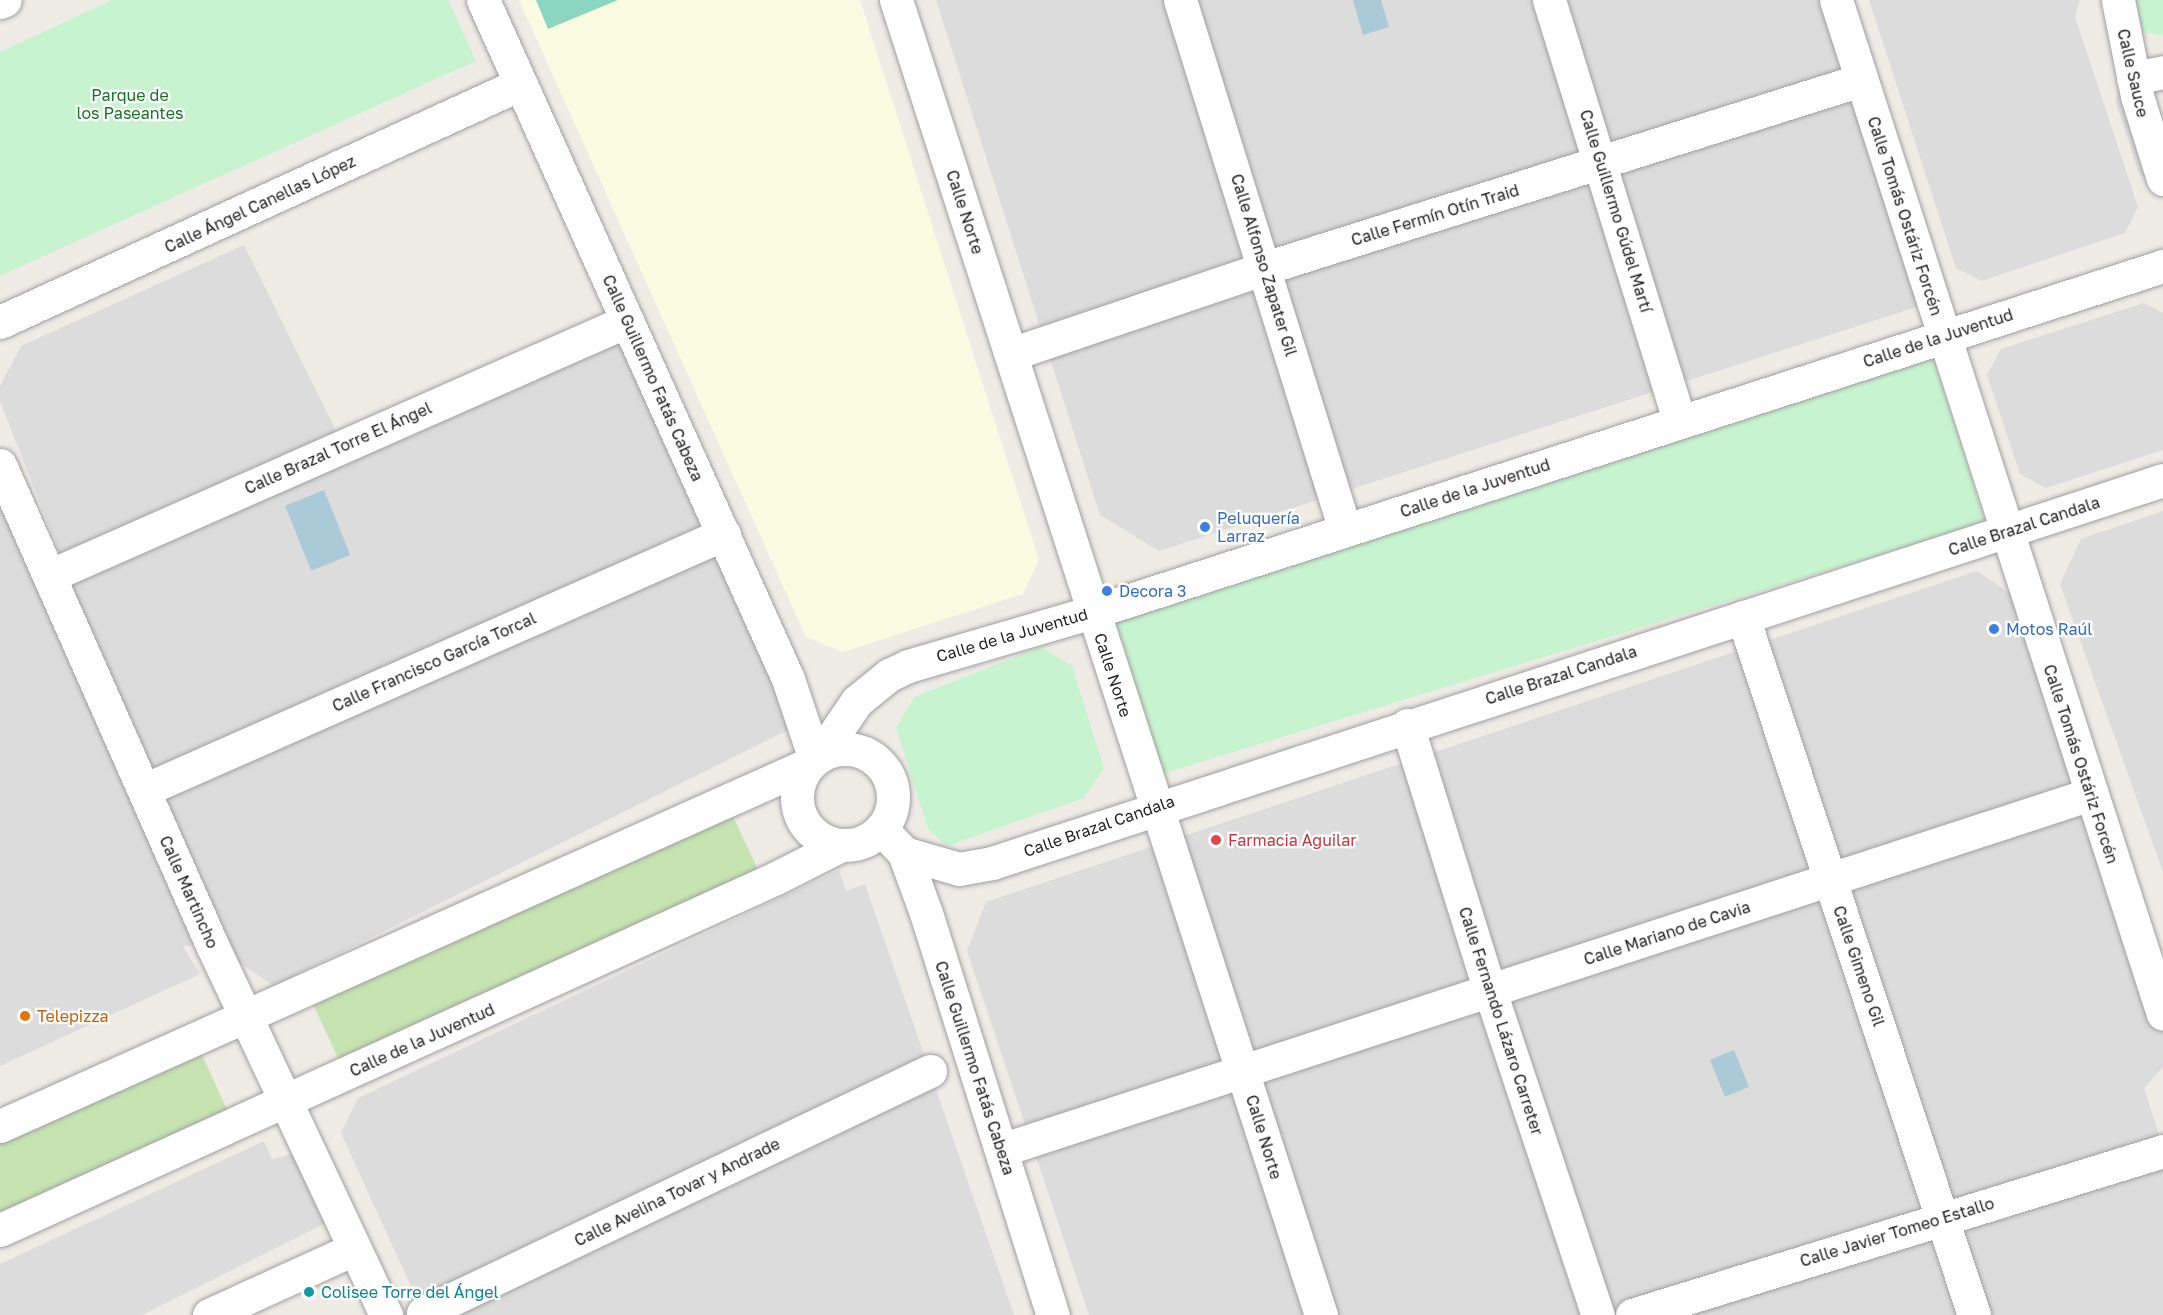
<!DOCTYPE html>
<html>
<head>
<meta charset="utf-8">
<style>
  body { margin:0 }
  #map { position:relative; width:2163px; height:1315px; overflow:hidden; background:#efece6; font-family:"Golos Text",sans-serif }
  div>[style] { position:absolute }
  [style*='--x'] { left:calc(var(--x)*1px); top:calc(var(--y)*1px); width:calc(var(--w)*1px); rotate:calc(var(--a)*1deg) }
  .residential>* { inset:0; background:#dddcdc }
  .education>* { inset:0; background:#fafce2 }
  .grass>* { inset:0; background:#c5e4b1; transform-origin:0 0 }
  .park>* { inset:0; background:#c7f4cf; transform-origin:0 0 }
  .pitch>* { inset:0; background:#8bd6c0 }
  .parking>* { inset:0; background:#dfdfdf }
  .water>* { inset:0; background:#aacad8; transform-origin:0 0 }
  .roads { filter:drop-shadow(0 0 2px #a0a0a0) drop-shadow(0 0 2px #a0a0a0) }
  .minor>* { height:33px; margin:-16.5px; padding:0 16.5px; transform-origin:16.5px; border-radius:16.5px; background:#fff }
  .minor>.ring { margin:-16.5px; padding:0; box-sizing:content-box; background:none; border:33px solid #fff; border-radius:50% }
  .dots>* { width:16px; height:16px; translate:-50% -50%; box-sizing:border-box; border:3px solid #fff; border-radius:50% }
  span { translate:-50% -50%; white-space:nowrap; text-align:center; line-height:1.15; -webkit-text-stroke:4.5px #fff; paint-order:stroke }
  .street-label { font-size:16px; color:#1f1f1f }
  .park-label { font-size:16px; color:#167326 }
  .shop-label { font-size:16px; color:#366cbe }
  .left { translate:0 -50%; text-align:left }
  .health-label { font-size:16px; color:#be3a42 }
  .food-label { font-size:16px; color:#c56008 }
  .culture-label { font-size:16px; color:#0d838f }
</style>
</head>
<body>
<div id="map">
  <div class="residential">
    <div style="clip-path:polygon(936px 0,1830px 0,1923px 305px,1159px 551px,1100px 515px)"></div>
    <div style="clip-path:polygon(1869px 0,2080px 0,2075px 17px,2138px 207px,2125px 233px,1982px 281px,1956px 268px)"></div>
    <div style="clip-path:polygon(244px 245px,343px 445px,627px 321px,798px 725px,274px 986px,212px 945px,183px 946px,200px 974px,0 1066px,0 465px,205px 926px,0 401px,0 386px,21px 346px)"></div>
    <div style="clip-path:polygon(2144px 303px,2163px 313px,2163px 450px,2046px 488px,2020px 474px,1987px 375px,2001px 349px)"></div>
    <div style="clip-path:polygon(2163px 511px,2163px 872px,2060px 584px,2081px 539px)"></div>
    <div style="clip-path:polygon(1977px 571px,2011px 594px,2163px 1018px,2163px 1067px,2144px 1088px,2163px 1147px,2163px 1315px,1089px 1315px,967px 951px,986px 902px)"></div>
    <div style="clip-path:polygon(839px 870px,846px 891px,865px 884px,1014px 1315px,424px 1315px,341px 1133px,358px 1098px)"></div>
    <div style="clip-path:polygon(264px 1141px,272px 1159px,307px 1151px,338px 1217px,142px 1315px,0 1315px,0 1264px)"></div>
  </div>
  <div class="education">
    <div style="clip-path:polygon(519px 0,860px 0,1039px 560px,1023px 594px,843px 652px,806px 637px)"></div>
  </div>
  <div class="grass">
    <div style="left:730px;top:810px;width:72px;height:460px;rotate:65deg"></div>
    <div style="clip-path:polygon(194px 1037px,234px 1125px,0 1230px,0 1126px)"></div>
  </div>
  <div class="park">
    <div style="clip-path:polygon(112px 0,448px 0,476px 61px,0 276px,0 52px)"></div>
    <div style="clip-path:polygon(2136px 0,2163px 0,2163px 35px,2143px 32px)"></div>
    <div style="left:1933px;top:352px;width:178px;height:860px;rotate:73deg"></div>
    <div style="clip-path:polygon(1041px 647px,1072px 666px,1104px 768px,1084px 798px,947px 846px,928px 829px,896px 728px,914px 697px)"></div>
  </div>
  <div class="pitch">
    <div style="clip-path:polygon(536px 0,618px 0,548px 29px)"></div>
  </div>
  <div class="parking">
    <div style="clip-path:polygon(2121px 87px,2152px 181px,2139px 174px,2115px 100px)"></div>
  </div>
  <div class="water">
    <div style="clip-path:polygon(1353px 0,1381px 0,1389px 27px,1363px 35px)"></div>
    <div style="left:324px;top:490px;width:70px;height:42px;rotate:68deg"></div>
    <div style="left:1734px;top:1050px;width:40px;height:26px;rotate:68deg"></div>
  </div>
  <div class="roads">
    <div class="minor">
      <div style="--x:483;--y:0;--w:744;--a:65.81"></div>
      <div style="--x:788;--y:679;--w:84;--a:71.4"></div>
      <div style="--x:896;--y:0;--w:1382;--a:72.09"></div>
      <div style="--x:1180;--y:0;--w:555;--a:72.71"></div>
      <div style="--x:1549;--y:0;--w:442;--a:72.8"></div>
      <div style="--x:1836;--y:0;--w:1065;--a:72.13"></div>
      <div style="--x:2118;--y:0;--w:98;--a:78.8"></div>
      <div style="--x:2137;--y:96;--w:87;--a:72.6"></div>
      <div style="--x:0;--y:2;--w:5;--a:-22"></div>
      <div style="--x:2133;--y:78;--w:31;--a:-11"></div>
      <div style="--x:0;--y:322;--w:572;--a:-24.59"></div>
      <div style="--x:1011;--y:354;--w:268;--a:-18.7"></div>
      <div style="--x:1265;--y:268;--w:625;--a:-17.51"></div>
      <div style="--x:0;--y:465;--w:525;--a:66.17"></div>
      <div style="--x:212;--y:945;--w:409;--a:64.8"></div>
      <div style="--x:49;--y:576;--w:632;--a:-23.81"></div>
      <div style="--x:1743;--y:617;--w:735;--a:71.69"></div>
      <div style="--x:1407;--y:725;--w:279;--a:72.7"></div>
      <div style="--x:1490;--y:991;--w:342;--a:71.6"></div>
      <div class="ring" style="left:797px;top:749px;width:63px;height:63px"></div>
      <div style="--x:820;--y:755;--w:65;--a:-55.6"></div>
      <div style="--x:857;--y:701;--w:41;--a:-39.1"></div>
      <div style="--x:889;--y:675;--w:21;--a:-25"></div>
      <div style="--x:908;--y:666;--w:193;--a:-16.3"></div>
      <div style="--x:1093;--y:612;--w:1125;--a:-17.92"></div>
      <div style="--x:144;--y:790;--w:634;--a:-23.82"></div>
      <div style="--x:881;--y:829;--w:33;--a:46"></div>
      <div style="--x:904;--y:853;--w:64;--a:69.9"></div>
      <div style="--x:926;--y:913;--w:422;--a:72.5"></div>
      <div style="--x:904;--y:853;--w:57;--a:16.2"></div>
      <div style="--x:959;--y:869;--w:34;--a:-10"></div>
      <div style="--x:992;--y:863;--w:1232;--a:-18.11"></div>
      <div style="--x:0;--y:1126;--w:886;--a:-24.11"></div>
      <div style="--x:1001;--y:1150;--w:1147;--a:-18.09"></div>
      <div style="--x:0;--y:1230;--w:852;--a:-24.4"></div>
      <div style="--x:776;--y:878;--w:73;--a:-26.9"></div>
      <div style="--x:423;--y:1313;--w:562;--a:-25.52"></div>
      <div style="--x:209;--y:1315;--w:159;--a:-24.5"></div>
      <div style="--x:1632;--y:1315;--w:556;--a:-17.16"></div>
    </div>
  </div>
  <div class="dots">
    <div style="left:1205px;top:527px;background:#3f7fe0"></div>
    <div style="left:1107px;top:591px;background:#3f7fe0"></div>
    <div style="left:1994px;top:629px;background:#3f7fe0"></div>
    <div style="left:1216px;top:840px;background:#e0444e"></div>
    <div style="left:25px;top:1016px;background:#e8710a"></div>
    <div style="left:309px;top:1292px;background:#0f9aa8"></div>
  </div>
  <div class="street-label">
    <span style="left:2133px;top:73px;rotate:77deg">Calle Sauce</span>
    <span style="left:260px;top:204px;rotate:-25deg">Calle Ángel Canellas López</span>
    <span style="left:1616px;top:211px;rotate:73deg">Calle Guillermo Gúdel Martí</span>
    <span style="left:965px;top:212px;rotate:72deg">Calle Norte</span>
    <span style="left:1435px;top:215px;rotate:-17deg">Calle Fermín Otín Traid</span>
    <span style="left:1905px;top:216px;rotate:72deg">Calle Tomás Ostáriz Forcén</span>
    <span style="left:1264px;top:265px;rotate:73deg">Calle Alfonso Zapater Gil</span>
    <span style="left:1938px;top:338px;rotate:-18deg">Calle de la Juventud</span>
    <span style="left:653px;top:378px;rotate:66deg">Calle Guillermo Fatás Cabeza</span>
    <span style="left:338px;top:448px;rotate:-24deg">Calle Brazal Torre El Ángel</span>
    <span style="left:1475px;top:488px;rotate:-18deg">Calle de la Juventud</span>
    <span style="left:2024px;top:526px;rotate:-18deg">Calle Brazal Candala</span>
    <span style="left:1012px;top:635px;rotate:-16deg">Calle de la Juventud</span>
    <span style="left:434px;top:662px;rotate:-24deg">Calle Francisco García Torcal</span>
    <span style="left:1113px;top:675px;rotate:72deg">Calle Norte</span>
    <span style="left:1561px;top:675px;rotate:-18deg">Calle Brazal Candala</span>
    <span style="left:2081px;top:764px;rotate:72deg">Calle Tomás Ostáriz Forcén</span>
    <span style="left:1099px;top:826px;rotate:-19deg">Calle Brazal Candala</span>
    <span style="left:189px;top:892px;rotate:66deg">Calle Martincho</span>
    <span style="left:1667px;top:933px;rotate:-18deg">Calle Mariano de Cavia</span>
    <span style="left:1859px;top:966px;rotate:71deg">Calle Gimeno Gil</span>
    <span style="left:1501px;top:1021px;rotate:72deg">Calle Fernando Lázaro Carreter</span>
    <span style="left:422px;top:1040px;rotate:-24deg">Calle de la Juventud</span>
    <span style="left:975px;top:1068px;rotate:72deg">Calle Guillermo Fatás Cabeza</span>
    <span style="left:1264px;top:1137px;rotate:73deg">Calle Norte</span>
    <span style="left:677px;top:1192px;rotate:-26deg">Calle Avelina Tovar y Andrade</span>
    <span style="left:1897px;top:1232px;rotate:-17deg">Calle Javier Tomeo Estallo</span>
  </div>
  <div class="park-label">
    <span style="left:130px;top:104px">Parque de<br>los Paseantes</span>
  </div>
  <div class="shop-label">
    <span class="left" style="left:1217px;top:527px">Peluquería<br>Larraz</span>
    <span class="left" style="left:1119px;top:591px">Decora 3</span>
    <span class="left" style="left:2006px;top:629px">Motos Raúl</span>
  </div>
  <div class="health-label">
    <span class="left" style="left:1228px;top:840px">Farmacia Aguilar</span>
  </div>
  <div class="food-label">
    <span class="left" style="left:37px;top:1016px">Telepizza</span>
  </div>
  <div class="culture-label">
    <span class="left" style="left:321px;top:1292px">Colisee Torre del Ángel</span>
  </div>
</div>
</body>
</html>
